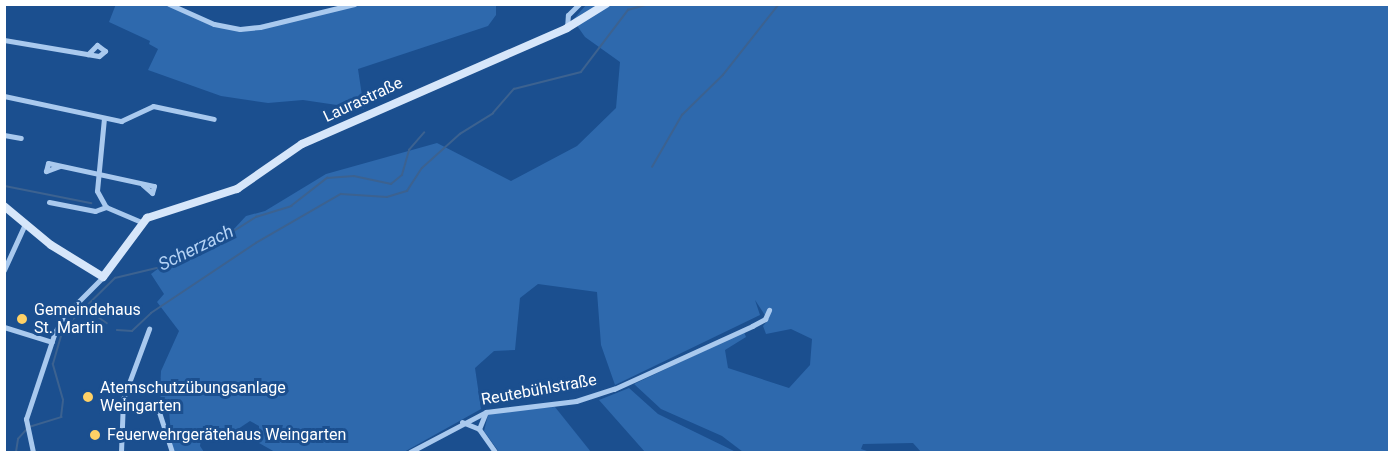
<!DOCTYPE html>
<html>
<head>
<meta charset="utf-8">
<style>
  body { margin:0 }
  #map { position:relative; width:1394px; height:457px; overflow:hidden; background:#1b4f8f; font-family:Roboto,sans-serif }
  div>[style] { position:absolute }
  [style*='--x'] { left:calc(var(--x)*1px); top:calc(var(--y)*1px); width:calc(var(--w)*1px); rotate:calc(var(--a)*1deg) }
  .green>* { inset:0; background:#2e69ad }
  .stream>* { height:1.5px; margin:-0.75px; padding:0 0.75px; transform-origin:0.75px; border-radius:0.75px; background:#3c6290 }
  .street>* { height:5px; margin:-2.5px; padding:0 2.5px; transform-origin:2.5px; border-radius:2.5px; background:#a9c9ee }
  .secondary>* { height:8px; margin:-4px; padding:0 4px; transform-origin:4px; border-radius:4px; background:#d6e6fa }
  .dots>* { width:16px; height:16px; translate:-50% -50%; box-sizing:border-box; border:3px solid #1b4f8f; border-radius:50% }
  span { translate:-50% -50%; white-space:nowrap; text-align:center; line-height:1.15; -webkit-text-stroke:6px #1b4f8f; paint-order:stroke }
  .street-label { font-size:16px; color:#fff }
  .poi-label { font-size:16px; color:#fff }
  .left { translate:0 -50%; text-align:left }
  .water-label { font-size:18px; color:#b5d3f5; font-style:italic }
  .frame { position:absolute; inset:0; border:6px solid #fff; pointer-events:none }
</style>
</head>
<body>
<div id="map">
  <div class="green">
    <div style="clip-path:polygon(116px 4px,169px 5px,214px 24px,240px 29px,354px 5px,496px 5px,496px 15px,488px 26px,358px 69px,364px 109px,303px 100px,268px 103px,221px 96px,148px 70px,158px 49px,149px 44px,150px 41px,109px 22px)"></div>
    <div style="clip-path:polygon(586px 5px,1389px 5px,1389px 452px,921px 452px,913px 443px,863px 444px,861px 449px,870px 452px,743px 452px,722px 436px,661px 409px,634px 384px,744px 332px,746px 337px,725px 350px,728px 368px,789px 388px,810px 365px,812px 339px,791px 329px,766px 334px,763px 326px,768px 320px,755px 300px,760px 315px,615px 385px,601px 345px,597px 292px,538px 284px,520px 298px,515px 350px,494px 351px,475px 368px,481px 409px,404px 452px,275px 452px,259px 443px,259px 426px,250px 421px,232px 433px,203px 426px,200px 446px,204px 452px,175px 452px,167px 434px,171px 433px,169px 411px,162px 411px,160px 391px,161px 371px,179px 331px,157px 302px,164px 294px,151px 274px,187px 247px,220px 244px,246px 216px,265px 211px,326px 174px,437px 143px,511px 181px,577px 146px,616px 108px,620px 62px,585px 37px,573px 20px)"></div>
    <div style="clip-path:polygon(629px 388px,658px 414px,736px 452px,645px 452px,599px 400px)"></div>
    <div style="clip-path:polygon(555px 407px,591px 452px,499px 452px,484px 431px,488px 415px,493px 412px)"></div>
  </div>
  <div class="stream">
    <div style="--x:652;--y:167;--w:60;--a:-60"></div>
    <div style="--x:682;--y:115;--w:57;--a:-44.3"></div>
    <div style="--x:723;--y:75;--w:90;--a:-51.7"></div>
    <div style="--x:5;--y:186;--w:88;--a:11.2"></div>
    <div style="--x:84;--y:307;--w:28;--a:35"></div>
    <div style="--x:117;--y:330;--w:15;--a:4"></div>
    <div style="--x:132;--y:331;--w:26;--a:-43"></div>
    <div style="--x:151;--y:313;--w:126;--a:-33.7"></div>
    <div style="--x:256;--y:243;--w:98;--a:-30"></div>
    <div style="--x:341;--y:194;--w:46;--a:3.7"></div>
    <div style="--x:387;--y:197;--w:21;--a:-17"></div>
    <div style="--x:407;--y:191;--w:27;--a:-57"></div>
    <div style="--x:422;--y:168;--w:51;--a:-41.8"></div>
    <div style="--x:460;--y:134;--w:39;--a:-32"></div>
    <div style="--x:493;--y:113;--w:32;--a:-49"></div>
    <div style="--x:514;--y:89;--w:69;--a:-14.2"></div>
    <div style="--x:581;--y:72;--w:78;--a:-52.8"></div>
    <div style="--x:628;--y:10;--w:22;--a:-16"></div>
    <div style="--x:29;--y:427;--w:34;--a:-17"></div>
    <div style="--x:61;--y:417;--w:17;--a:-83"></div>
    <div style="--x:63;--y:400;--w:37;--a:-106"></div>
    <div style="--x:53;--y:364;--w:36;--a:-74"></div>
    <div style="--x:63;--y:329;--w:73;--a:-44.4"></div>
    <div style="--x:115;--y:278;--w:51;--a:-13.5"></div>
    <div style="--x:165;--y:266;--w:26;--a:-32"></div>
    <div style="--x:187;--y:252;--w:29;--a:-18"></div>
    <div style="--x:215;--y:243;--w:49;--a:-32.4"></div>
    <div style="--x:256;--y:217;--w:37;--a:-17"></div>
    <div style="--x:291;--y:206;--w:46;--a:-37.9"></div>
    <div style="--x:327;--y:178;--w:27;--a:-4"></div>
    <div style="--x:354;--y:176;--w:38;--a:12"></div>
    <div style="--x:391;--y:184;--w:14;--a:-39"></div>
    <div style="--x:402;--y:175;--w:26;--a:-74"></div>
    <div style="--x:409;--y:150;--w:23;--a:-49"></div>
    <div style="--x:16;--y:452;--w:13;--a:-81"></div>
    <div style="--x:18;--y:439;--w:12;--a:-48"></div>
  </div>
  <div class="street">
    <div style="--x:169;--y:4;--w:49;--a:24"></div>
    <div style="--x:214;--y:24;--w:26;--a:11"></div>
    <div style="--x:240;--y:29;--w:20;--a:-6"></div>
    <div style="--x:260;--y:27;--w:97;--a:-13.7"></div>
    <div style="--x:567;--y:28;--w:13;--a:-86"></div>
    <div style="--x:568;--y:15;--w:16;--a:-45"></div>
    <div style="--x:4;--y:40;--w:96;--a:9.6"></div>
    <div style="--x:99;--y:56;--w:8;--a:-40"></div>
    <div style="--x:105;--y:51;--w:10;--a:-143"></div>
    <div style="--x:97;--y:45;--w:13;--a:135"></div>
    <div style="--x:4;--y:96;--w:120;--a:12.1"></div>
    <div style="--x:121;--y:121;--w:35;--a:-25"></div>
    <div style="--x:153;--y:106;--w:62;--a:12"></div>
    <div style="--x:104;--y:118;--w:73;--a:95.5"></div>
    <div style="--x:97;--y:191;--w:18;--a:61"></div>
    <div style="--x:106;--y:207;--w:39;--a:23"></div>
    <div style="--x:4;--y:135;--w:17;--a:10"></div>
    <div style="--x:60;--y:166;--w:15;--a:160"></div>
    <div style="--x:46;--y:171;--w:8;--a:-76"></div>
    <div style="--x:48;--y:163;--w:108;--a:12.2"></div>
    <div style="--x:154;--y:186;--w:7;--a:106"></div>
    <div style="--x:152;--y:193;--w:13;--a:-138"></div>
    <div style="--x:49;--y:202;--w:47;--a:11.1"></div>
    <div style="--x:95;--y:211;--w:12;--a:-20"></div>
    <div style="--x:4;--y:270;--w:51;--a:-65.5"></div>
    <div style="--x:4;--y:327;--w:50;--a:17.4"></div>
    <div style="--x:159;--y:412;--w:42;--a:72"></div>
    <div style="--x:462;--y:422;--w:18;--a:22"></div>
    <div style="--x:479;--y:429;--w:28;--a:55"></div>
    <div style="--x:479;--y:429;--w:18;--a:-68"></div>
    <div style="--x:33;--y:452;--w:34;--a:-102"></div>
    <div style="--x:26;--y:419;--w:92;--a:-71.6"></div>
    <div style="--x:55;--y:332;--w:20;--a:-60"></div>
    <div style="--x:65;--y:315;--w:54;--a:-45"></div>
    <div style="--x:121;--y:452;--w:53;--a:-87.8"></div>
    <div style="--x:123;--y:399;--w:75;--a:-69.6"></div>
    <div style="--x:410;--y:452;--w:86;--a:-27.8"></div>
    <div style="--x:486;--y:412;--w:91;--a:-7"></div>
    <div style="--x:576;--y:401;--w:40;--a:-18"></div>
    <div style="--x:614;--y:389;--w:152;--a:-24.5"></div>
    <div style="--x:752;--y:326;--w:15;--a:-28"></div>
    <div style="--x:765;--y:319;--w:10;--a:-66"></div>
  </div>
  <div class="secondary">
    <div style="--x:4;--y:206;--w:61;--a:39.7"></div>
    <div style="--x:51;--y:245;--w:61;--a:31.6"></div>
    <div style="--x:103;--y:277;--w:74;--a:-53.3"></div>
    <div style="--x:147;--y:218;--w:95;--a:-17.9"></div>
    <div style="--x:237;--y:189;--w:79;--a:-34.7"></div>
    <div style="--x:302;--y:144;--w:289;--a:-23.6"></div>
    <div style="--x:567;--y:28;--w:46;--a:-31.6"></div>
  </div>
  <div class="dots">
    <div style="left:22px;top:319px;background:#ffd166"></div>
    <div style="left:88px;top:397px;background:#ffd166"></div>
    <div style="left:95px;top:435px;background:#ffd166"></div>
  </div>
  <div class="street-label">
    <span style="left:363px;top:100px;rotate:-25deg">Laurastraße</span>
    <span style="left:539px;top:390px;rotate:-10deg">Reutebühlstraße</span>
  </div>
  <div class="poi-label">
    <span class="left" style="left:34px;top:319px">Gemeindehaus<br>St. Martin</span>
    <span class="left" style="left:100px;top:397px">Atemschutzübungsanlage<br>Weingarten</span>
    <span class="left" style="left:107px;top:435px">Feuerwehrgerätehaus Weingarten</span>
  </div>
  <div class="water-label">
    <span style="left:196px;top:248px;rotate:-26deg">Scherzach</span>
  </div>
  <div class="frame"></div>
</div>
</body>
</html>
